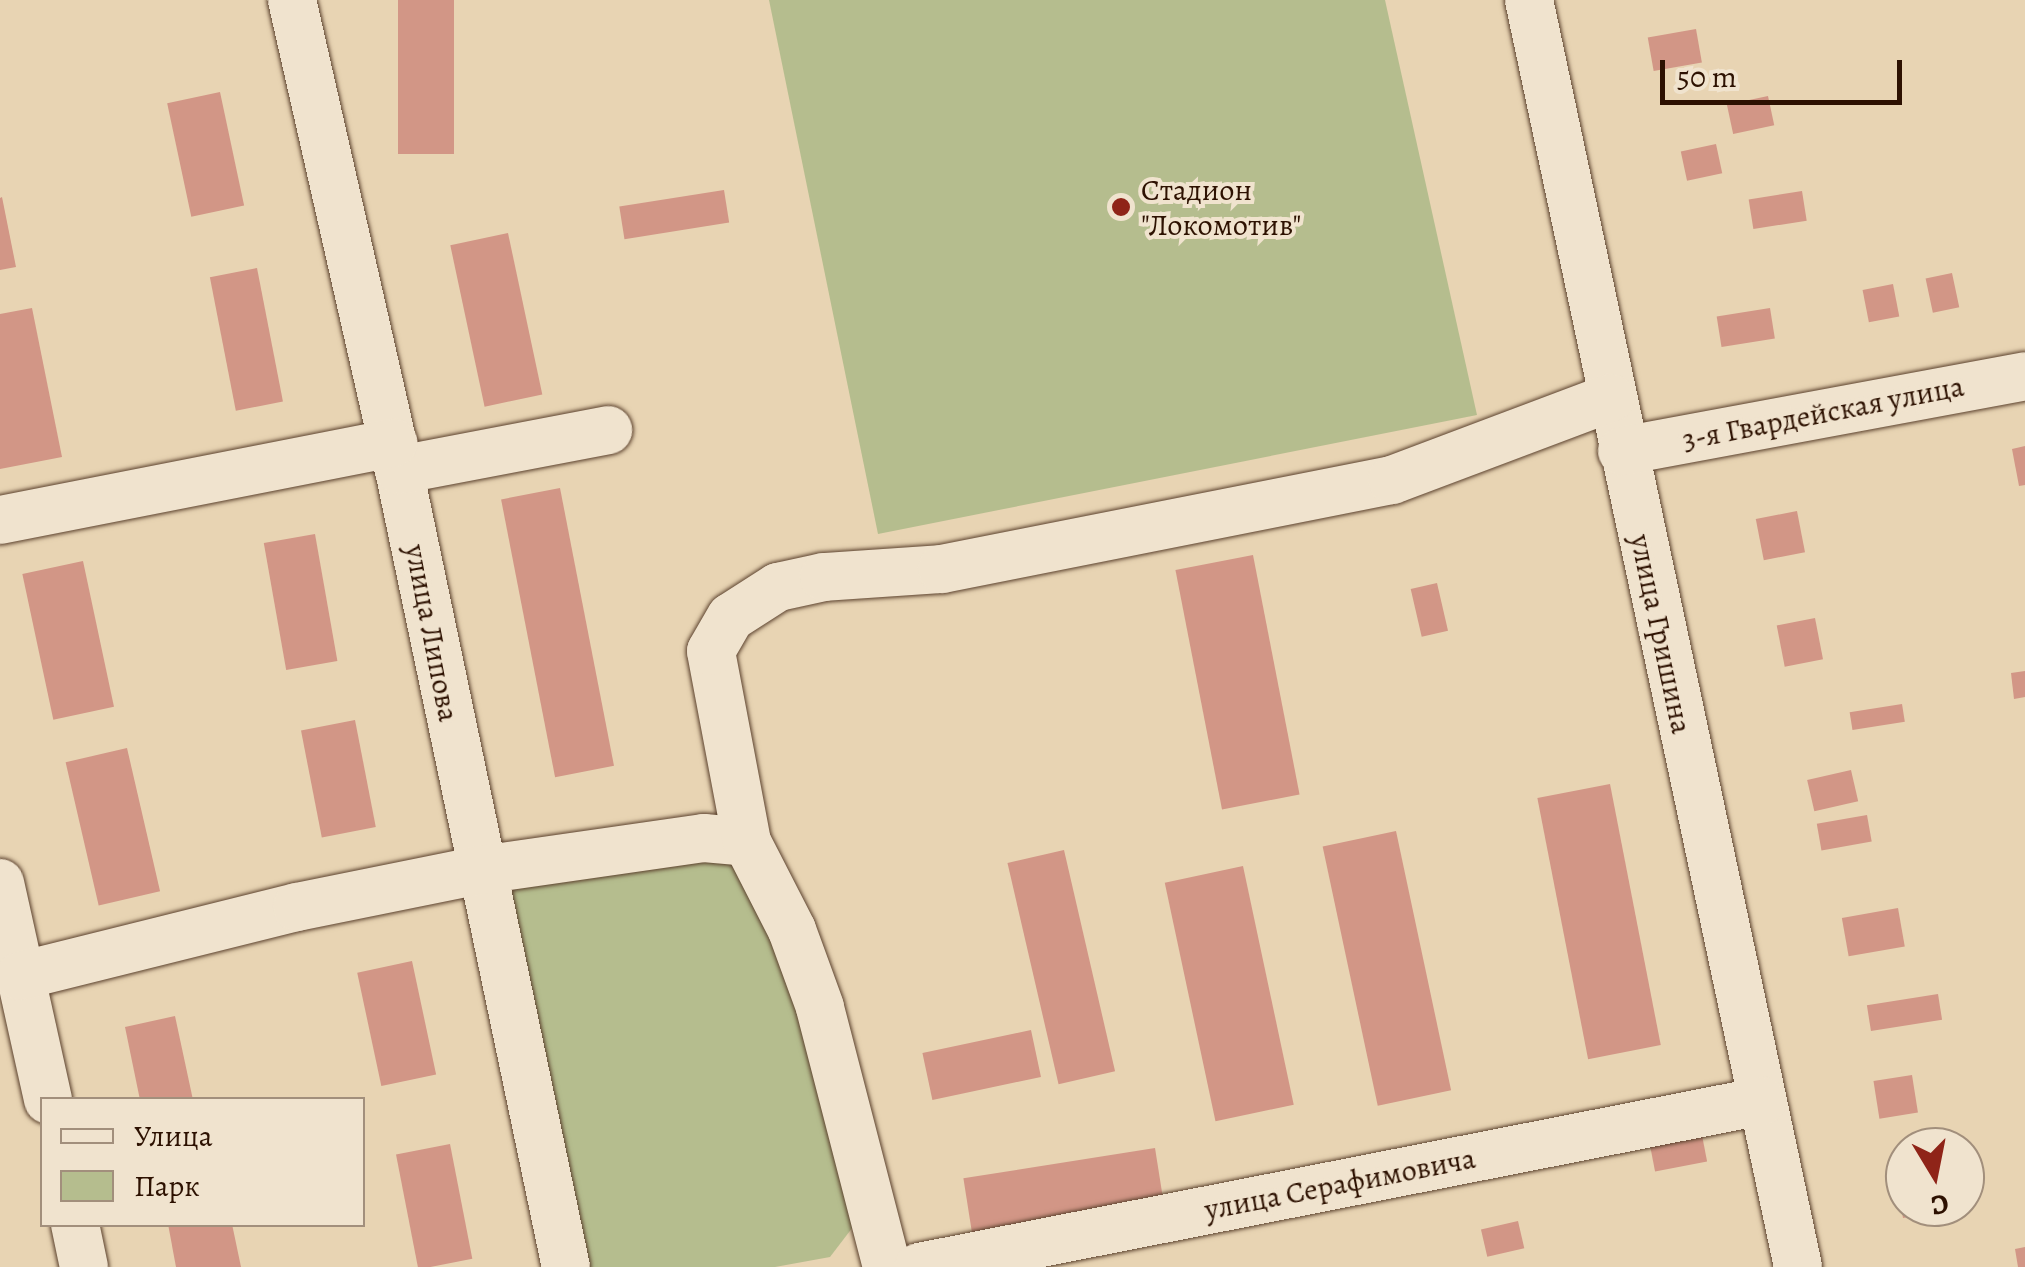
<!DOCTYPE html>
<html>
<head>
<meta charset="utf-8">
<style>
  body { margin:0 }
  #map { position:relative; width:2025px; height:1267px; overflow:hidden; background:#e8d4b3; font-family:Alegreya,serif }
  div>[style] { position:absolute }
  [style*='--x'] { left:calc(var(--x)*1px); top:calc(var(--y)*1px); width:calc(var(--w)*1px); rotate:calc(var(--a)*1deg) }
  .green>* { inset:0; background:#b5bd8e }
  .building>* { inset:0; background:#d29686; transform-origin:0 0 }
  .roads { filter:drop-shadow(0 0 2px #5c422e) drop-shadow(0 0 2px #5c422e) }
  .minor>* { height:48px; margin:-24px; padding:0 24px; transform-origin:24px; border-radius:24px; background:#f0e3ce }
  .dots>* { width:28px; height:28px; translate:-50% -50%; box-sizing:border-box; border:5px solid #f0e3ce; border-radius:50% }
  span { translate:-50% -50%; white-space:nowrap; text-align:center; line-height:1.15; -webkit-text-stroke:8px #f0e3ce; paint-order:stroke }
  .poi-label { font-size:30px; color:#2d1101 }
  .left { translate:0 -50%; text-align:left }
  .street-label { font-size:30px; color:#2d1101 }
  .legend { position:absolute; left:40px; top:1097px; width:325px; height:130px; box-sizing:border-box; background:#f0e3ce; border:2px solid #a28f7c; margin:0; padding:12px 18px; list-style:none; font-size:30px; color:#2d1101 }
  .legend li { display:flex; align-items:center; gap:20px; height:50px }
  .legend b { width:50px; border:2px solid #a28f7c }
  .north { position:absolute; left:1885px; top:1127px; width:100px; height:100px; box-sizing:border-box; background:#f0e3ce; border:2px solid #a28f7c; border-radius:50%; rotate:170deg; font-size:28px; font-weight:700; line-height:40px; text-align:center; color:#2d1101 }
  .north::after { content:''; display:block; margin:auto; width:35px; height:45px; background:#8f2418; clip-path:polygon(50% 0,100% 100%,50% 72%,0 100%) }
  .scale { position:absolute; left:1660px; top:60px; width:242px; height:45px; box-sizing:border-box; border:5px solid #2d1101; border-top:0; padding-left:12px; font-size:30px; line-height:35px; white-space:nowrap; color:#2d1101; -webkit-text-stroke:8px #f0e3ce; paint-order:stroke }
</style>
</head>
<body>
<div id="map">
  <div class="green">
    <div style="clip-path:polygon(769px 0,1385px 0,1477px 415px,878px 534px)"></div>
    <div style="clip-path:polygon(696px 852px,736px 862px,774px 922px,856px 1223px,830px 1257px,775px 1267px,584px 1267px,501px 887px)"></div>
  </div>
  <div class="building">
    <div style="left:398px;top:0;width:56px;height:154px"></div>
    <div style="left:1696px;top:29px;width:34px;height:49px;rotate:80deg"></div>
    <div style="left:220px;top:92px;width:116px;height:54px;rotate:78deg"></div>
    <div style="left:1768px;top:96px;width:30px;height:42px;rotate:78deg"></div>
    <div style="left:1716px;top:144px;width:30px;height:36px;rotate:78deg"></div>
    <div style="left:724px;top:190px;width:33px;height:106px;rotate:81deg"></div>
    <div style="left:1802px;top:191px;width:30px;height:54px;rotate:81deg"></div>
    <div style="clip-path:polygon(2px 197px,16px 267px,0 270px,0 198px)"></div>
    <div style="left:508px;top:233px;width:165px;height:59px;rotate:78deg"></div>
    <div style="left:257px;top:268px;width:136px;height:48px;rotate:79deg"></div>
    <div style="left:1952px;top:273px;width:35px;height:27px;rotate:78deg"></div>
    <div style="left:1893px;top:284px;width:33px;height:31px;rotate:79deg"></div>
    <div style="clip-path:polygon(32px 308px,62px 457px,0 469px,0 314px)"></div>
    <div style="left:1770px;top:308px;width:31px;height:54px;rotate:81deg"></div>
    <div style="clip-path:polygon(2025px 446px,2025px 485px,2019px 486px,2012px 449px)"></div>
    <div style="left:560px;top:488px;width:283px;height:60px;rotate:79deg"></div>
    <div style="left:1797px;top:511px;width:42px;height:42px;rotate:79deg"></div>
    <div style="left:315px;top:534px;width:129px;height:52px;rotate:80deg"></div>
    <div style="left:1253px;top:555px;width:244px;height:79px;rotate:79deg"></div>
    <div style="left:83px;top:561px;width:149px;height:62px;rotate:78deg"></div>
    <div style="left:1437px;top:583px;width:49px;height:27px;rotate:77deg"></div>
    <div style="left:1815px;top:618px;width:42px;height:39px;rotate:79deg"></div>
    <div style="clip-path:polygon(2025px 671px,2025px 697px,2014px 699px,2011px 673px)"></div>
    <div style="left:1902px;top:704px;width:18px;height:53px;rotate:81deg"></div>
    <div style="left:355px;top:720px;width:109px;height:55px;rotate:79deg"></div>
    <div style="left:127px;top:748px;width:147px;height:63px;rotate:77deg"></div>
    <div style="left:1851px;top:770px;width:32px;height:45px;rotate:77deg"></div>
    <div style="left:1610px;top:784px;width:266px;height:74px;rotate:79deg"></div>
    <div style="left:1867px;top:815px;width:27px;height:51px;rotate:80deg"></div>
    <div style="left:1396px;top:831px;width:265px;height:75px;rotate:78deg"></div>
    <div style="left:1064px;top:850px;width:227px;height:58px;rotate:77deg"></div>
    <div style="left:1243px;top:866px;width:244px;height:80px;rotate:78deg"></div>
    <div style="left:1898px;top:908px;width:39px;height:57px;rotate:80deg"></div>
    <div style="left:412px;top:961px;width:116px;height:56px;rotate:78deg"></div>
    <div style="left:1938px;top:994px;width:26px;height:72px;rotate:81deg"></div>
    <div style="clip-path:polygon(175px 1016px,193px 1100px,140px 1100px,125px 1027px)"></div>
    <div style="left:1031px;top:1030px;width:48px;height:111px;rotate:78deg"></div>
    <div style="left:1912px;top:1075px;width:38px;height:39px;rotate:81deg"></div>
    <div style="left:1701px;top:1130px;width:32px;height:53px;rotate:79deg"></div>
    <div style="left:450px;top:1144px;width:117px;height:55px;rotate:79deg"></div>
    <div style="left:1155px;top:1148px;width:56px;height:194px;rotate:81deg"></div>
    <div style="clip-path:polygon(1905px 1184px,1905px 1207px,1943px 1211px,1903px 1218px,1897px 1185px)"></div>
    <div style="left:1518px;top:1221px;width:28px;height:38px;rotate:77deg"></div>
    <div style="clip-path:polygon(168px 1224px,232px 1224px,241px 1267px,176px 1267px)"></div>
    <div style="clip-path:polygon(2025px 1247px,2025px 1267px,2018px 1267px,2015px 1249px)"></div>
  </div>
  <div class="roads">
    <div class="minor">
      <div style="--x:292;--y:0;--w:482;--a:77.2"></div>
      <div style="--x:399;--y:470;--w:814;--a:78.17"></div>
      <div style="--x:1529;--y:0;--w:1295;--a:78.01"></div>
      <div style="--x:1622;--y:451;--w:410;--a:-10.5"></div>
      <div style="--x:399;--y:470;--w:213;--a:-10.8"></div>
      <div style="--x:0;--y:520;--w:401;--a:-11.1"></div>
      <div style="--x:0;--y:883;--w:222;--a:77.5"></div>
      <div style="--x:20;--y:976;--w:285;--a:-14"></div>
      <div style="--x:297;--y:907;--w:188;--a:-11.4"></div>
      <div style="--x:481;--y:870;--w:225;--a:-8.2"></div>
      <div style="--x:704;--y:838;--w:43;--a:5.3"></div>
      <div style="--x:75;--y:1224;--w:44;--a:78.2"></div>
      <div style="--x:887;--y:1267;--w:268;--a:-104.5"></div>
      <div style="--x:820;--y:1007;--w:82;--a:-110"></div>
      <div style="--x:792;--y:930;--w:99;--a:-117.1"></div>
      <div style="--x:747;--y:842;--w:194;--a:-100.7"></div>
      <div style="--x:711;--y:651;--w:39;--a:-60"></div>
      <div style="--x:731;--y:617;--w:56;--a:-32.6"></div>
      <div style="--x:778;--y:587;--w:47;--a:-12.3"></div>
      <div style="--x:824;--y:577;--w:118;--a:-3.9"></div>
      <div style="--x:942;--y:569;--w:459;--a:-11.2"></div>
      <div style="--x:1392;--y:480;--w:233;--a:-20.6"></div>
      <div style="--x:919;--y:1267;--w:859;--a:-11.14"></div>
    </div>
  </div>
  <div class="dots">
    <div style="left:1121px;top:207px;background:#8f2418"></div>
  </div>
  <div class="poi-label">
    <span class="left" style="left:1141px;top:207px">Стадион<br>"Локомотив"</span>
  </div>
  <div class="street-label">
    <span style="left:1823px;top:413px;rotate:-11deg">3-я Гвардейская улица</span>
    <span style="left:432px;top:633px;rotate:79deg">улица Липова</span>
    <span style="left:1661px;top:634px;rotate:78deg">улица Гришина</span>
    <span style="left:1340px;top:1184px;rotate:-11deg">улица Серафимовича</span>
  </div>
  <ul class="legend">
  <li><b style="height:12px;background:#f0e3ce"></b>Улица</li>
  <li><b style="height:28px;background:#b5bd8e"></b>Парк</li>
  </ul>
  <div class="north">С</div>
  <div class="scale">50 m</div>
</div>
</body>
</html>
